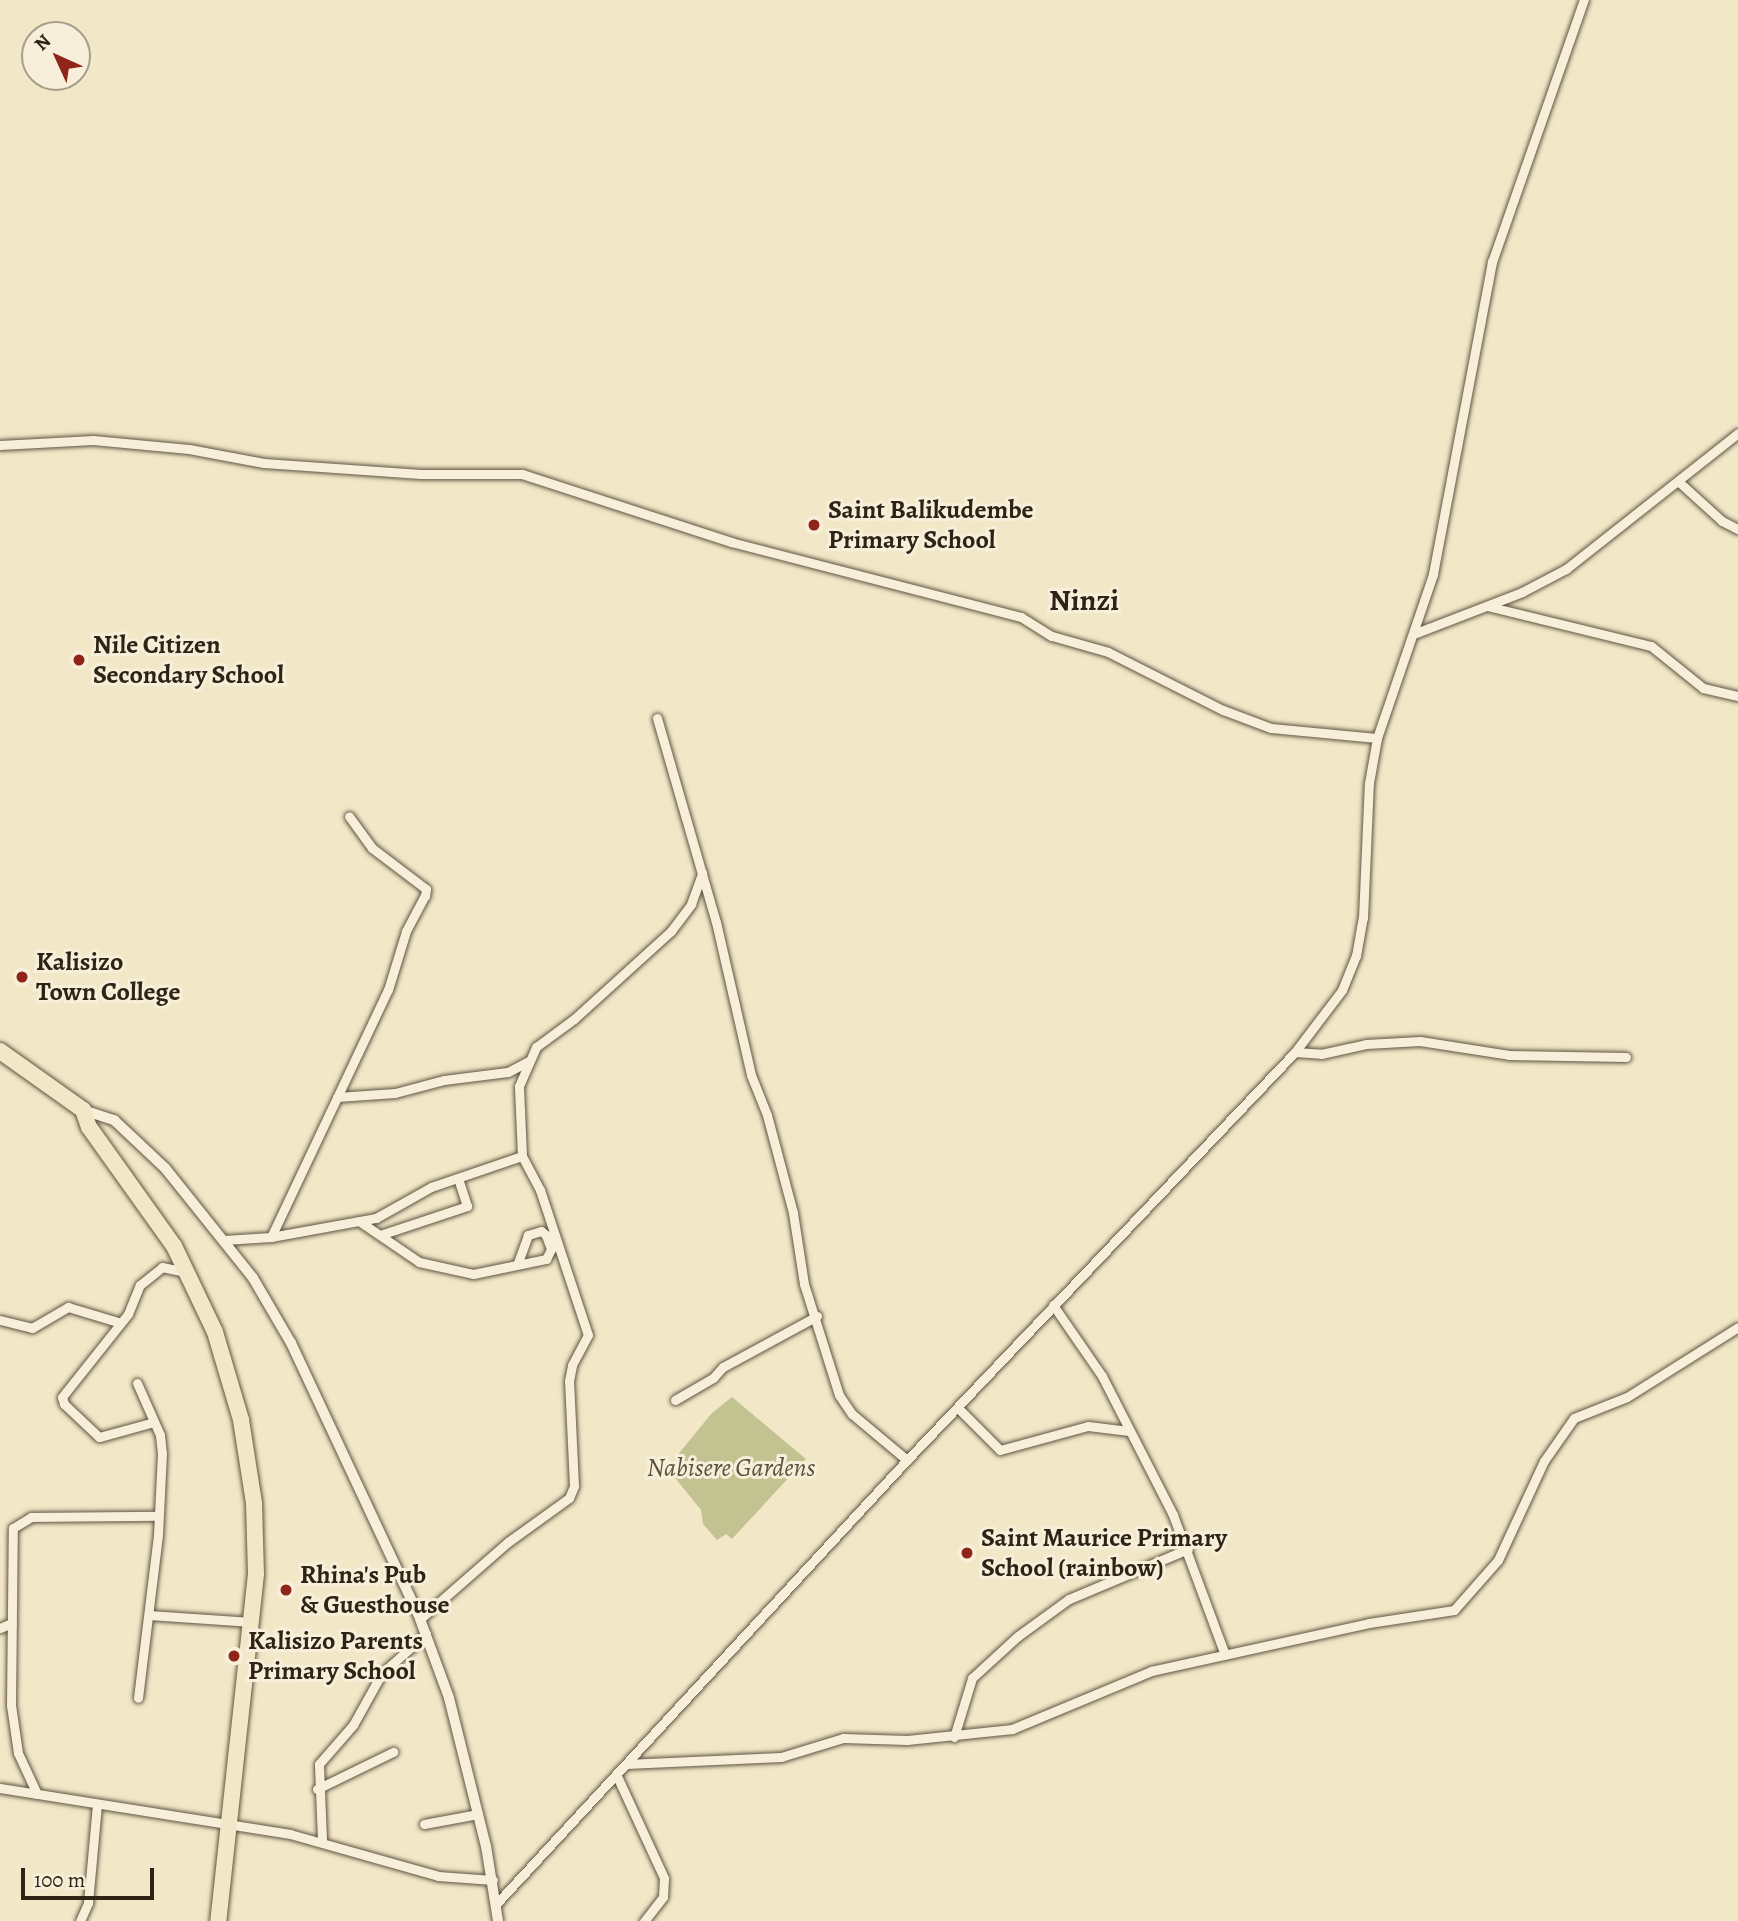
<!DOCTYPE html>
<html>
<head>
<meta charset="utf-8">
<style>
  body { margin:0 }
  #map { position:relative; width:1738px; height:1921px; overflow:hidden; background:#f2e7c6; font-family:Alegreya,serif }
  div>[style] { position:absolute }
  [style*='--x'] { left:calc(var(--x)*1px); top:calc(var(--y)*1px); width:calc(var(--w)*1px); rotate:calc(var(--a)*1deg) }
  .green>* { inset:0; background:#c2c390 }
  .roads { filter:drop-shadow(0 0 2px #605442) drop-shadow(0 0 2px #605442) }
  .minor>* { height:9px; margin:-4.5px; padding:0 4.5px; transform-origin:4.5px; border-radius:4.5px; background:#f7efda }
  .tertiary>* { height:10px; margin:-5px; padding:0 5px; transform-origin:5px; border-radius:5px; background:#f7efda }
  .trunk>* { height:16px; margin:-8px; padding:0 8px; transform-origin:8px; border-radius:8px; background:#f2e7c6 }
  .dots>* { width:19px; height:19px; translate:-50% -50%; box-sizing:border-box; border:4px solid #f7efda; border-radius:50% }
  span { translate:-50% -50%; white-space:nowrap; text-align:center; line-height:1.15; -webkit-text-stroke:6px #f7efda; paint-order:stroke }
  .poi-label { font-size:26px; color:#2f2316; font-weight:700 }
  .left { translate:0 -50%; text-align:left }
  .park-label { font-size:26px; color:#5b533b; font-style:italic }
  .quarter-label { font-size:30px; color:#2f2316; font-weight:700 }
  .north { position:absolute; left:21px; top:21px; width:70px; height:70px; box-sizing:border-box; background:#f7efda; border:2px solid #a79d8c; border-radius:50%; rotate:315deg; font-size:19px; font-weight:700; line-height:28px; text-align:center; color:#2f2316 }
  .north::after { content:''; display:block; margin:auto; width:24px; height:32px; background:#8f2418; clip-path:polygon(50% 0,100% 100%,50% 72%,0 100%) }
  .scale { position:absolute; left:21px; top:1868px; width:133px; height:32px; box-sizing:border-box; border:4px solid #2f2316; border-top:0; padding-left:9px; font-size:21px; line-height:24px; white-space:nowrap; color:#2f2316; -webkit-text-stroke:5px #f7efda; paint-order:stroke }
</style>
</head>
<body>
<div id="map">
  <div class="green">
    <div style="clip-path:polygon(732px 1397px,806px 1459px,732px 1539px,726px 1534px,717px 1540px,703px 1524px,701px 1510px,667px 1468px,711px 1414px)"></div>
  </div>
  <div class="roads">
    <div class="minor">
      <div style="--x:0;--y:445;--w:93;--a:-3.1"></div>
      <div style="--x:93;--y:440;--w:96;--a:5.4"></div>
      <div style="--x:189;--y:449;--w:76;--a:10.6"></div>
      <div style="--x:264;--y:463;--w:157;--a:4"></div>
      <div style="--x:421;--y:474;--w:101;--a:0"></div>
      <div style="--x:522;--y:474;--w:220;--a:18"></div>
      <div style="--x:731;--y:542;--w:300;--a:14.5"></div>
      <div style="--x:1021;--y:617;--w:36;--a:32"></div>
      <div style="--x:1052;--y:636;--w:58;--a:15.9"></div>
      <div style="--x:1108;--y:652;--w:129;--a:26.8"></div>
      <div style="--x:1223;--y:710;--w:51;--a:20.6"></div>
      <div style="--x:1271;--y:728;--w:106;--a:5.4"></div>
      <div style="--x:1679;--y:482;--w:58;--a:42.2"></div>
      <div style="--x:1722;--y:521;--w:18;--a:27"></div>
      <div style="--x:1487;--y:606;--w:169;--a:13.7"></div>
      <div style="--x:1651;--y:646;--w:67;--a:38.9"></div>
      <div style="--x:1703;--y:688;--w:36;--a:13"></div>
      <div style="--x:1416;--y:633;--w:114;--a:-21.1"></div>
      <div style="--x:1522;--y:592;--w:50;--a:-27.6"></div>
      <div style="--x:1566;--y:569;--w:219;--a:-38.3"></div>
      <div style="--x:657;--y:718;--w:212;--a:73.9"></div>
      <div style="--x:716;--y:922;--w:157;--a:77.1"></div>
      <div style="--x:751;--y:1075;--w:43;--a:68.2"></div>
      <div style="--x:767;--y:1115;--w:101;--a:75.1"></div>
      <div style="--x:793;--y:1213;--w:72;--a:81.2"></div>
      <div style="--x:804;--y:1284;--w:116;--a:72.5"></div>
      <div style="--x:839;--y:1395;--w:23;--a:56"></div>
      <div style="--x:852;--y:1414;--w:72;--a:39.9"></div>
      <div style="--x:1295;--y:1052;--w:26;--a:4"></div>
      <div style="--x:1321;--y:1054;--w:46;--a:-12.5"></div>
      <div style="--x:1366;--y:1044;--w:54;--a:-3.2"></div>
      <div style="--x:1420;--y:1041;--w:90;--a:8.9"></div>
      <div style="--x:1509;--y:1055;--w:117;--a:1"></div>
      <div style="--x:337;--y:1097;--w:58;--a:-3.9"></div>
      <div style="--x:395;--y:1093;--w:51;--a:-14.9"></div>
      <div style="--x:444;--y:1080;--w:64;--a:-7.1"></div>
      <div style="--x:508;--y:1072;--w:24;--a:-28"></div>
      <div style="--x:359;--y:1221;--w:73;--a:34.3"></div>
      <div style="--x:419;--y:1262;--w:55;--a:12.5"></div>
      <div style="--x:473;--y:1274;--w:75;--a:-11.6"></div>
      <div style="--x:546;--y:1259;--w:11;--a:-63"></div>
      <div style="--x:551;--y:1249;--w:15;--a:-110"></div>
      <div style="--x:546;--y:1235;--w:6;--a:-141"></div>
      <div style="--x:541;--y:1231;--w:14;--a:163"></div>
      <div style="--x:528;--y:1235;--w:29;--a:110"></div>
      <div style="--x:380;--y:1235;--w:92;--a:-18.4"></div>
      <div style="--x:467;--y:1206;--w:29;--a:-108"></div>
      <div style="--x:271;--y:1237;--w:107;--a:-10.3"></div>
      <div style="--x:376;--y:1218;--w:63;--a:-29.4"></div>
      <div style="--x:431;--y:1187;--w:96;--a:-18.8"></div>
      <div style="--x:224;--y:1240;--w:47;--a:-3.7"></div>
      <div style="--x:271;--y:1237;--w:273;--a:-64.7"></div>
      <div style="--x:388;--y:990;--w:62;--a:-73"></div>
      <div style="--x:406;--y:931;--w:40;--a:-62"></div>
      <div style="--x:425;--y:896;--w:7;--a:-82"></div>
      <div style="--x:426;--y:889;--w:68;--a:-142.8"></div>
      <div style="--x:372;--y:848;--w:39;--a:-126"></div>
      <div style="--x:1053;--y:1305;--w:86;--a:55.4"></div>
      <div style="--x:1102;--y:1376;--w:156;--a:62.9"></div>
      <div style="--x:1173;--y:1515;--w:149;--a:69.6"></div>
      <div style="--x:0;--y:1320;--w:33;--a:14"></div>
      <div style="--x:32;--y:1328;--w:42;--a:-30.3"></div>
      <div style="--x:68;--y:1307;--w:55;--a:16.8"></div>
      <div style="--x:137;--y:1383;--w:57;--a:66.1"></div>
      <div style="--x:160;--y:1435;--w:18;--a:84"></div>
      <div style="--x:162;--y:1453;--w:82;--a:92.8"></div>
      <div style="--x:158;--y:1535;--w:164;--a:97"></div>
      <div style="--x:675;--y:1400;--w:44;--a:-30.1"></div>
      <div style="--x:713;--y:1378;--w:15;--a:-48"></div>
      <div style="--x:723;--y:1367;--w:107;--a:-28.5"></div>
      <div style="--x:958;--y:1408;--w:59;--a:45"></div>
      <div style="--x:1000;--y:1450;--w:91;--a:-15.3"></div>
      <div style="--x:1088;--y:1426;--w:41;--a:7"></div>
      <div style="--x:154;--y:1422;--w:57;--a:164.7"></div>
      <div style="--x:99;--y:1437;--w:48;--a:-136.7"></div>
      <div style="--x:64;--y:1404;--w:7;--a:-106"></div>
      <div style="--x:62;--y:1397;--w:106;--a:-51.5"></div>
      <div style="--x:128;--y:1314;--w:31;--a:-68"></div>
      <div style="--x:140;--y:1285;--w:28;--a:-39"></div>
      <div style="--x:162;--y:1267;--w:24;--a:12"></div>
      <div style="--x:149;--y:1615;--w:103;--a:3.9"></div>
      <div style="--x:420;--y:1619;--w:117;--a:-41.2"></div>
      <div style="--x:508;--y:1542;--w:75;--a:-35.8"></div>
      <div style="--x:569;--y:1498;--w:13;--a:-67"></div>
      <div style="--x:574;--y:1486;--w:105;--a:-92.7"></div>
      <div style="--x:569;--y:1381;--w:16;--a:-79"></div>
      <div style="--x:572;--y:1365;--w:34;--a:-62"></div>
      <div style="--x:588;--y:1335;--w:153;--a:-108.3"></div>
      <div style="--x:540;--y:1190;--w:38;--a:-118"></div>
      <div style="--x:522;--y:1156;--w:70;--a:-92.5"></div>
      <div style="--x:519;--y:1086;--w:43;--a:-66.4"></div>
      <div style="--x:536;--y:1047;--w:47;--a:-36.4"></div>
      <div style="--x:574;--y:1019;--w:131;--a:-42.2"></div>
      <div style="--x:671;--y:931;--w:34;--a:-53"></div>
      <div style="--x:691;--y:904;--w:33;--a:-70"></div>
      <div style="--x:0;--y:1628;--w:13;--a:-23"></div>
      <div style="--x:954;--y:1737;--w:62;--a:-73"></div>
      <div style="--x:972;--y:1678;--w:62;--a:-42.4"></div>
      <div style="--x:1018;--y:1636;--w:63;--a:-36"></div>
      <div style="--x:1069;--y:1599;--w:129;--a:-22.8"></div>
      <div style="--x:626;--y:1764;--w:155;--a:-2.6"></div>
      <div style="--x:781;--y:1757;--w:65;--a:-17"></div>
      <div style="--x:843;--y:1738;--w:64;--a:1.8"></div>
      <div style="--x:907;--y:1740;--w:106;--a:-6"></div>
      <div style="--x:1012;--y:1729;--w:151;--a:-22.6"></div>
      <div style="--x:1151;--y:1671;--w:223;--a:-12.4"></div>
      <div style="--x:1369;--y:1623;--w:86;--a:-8.7"></div>
      <div style="--x:1454;--y:1610;--w:67;--a:-48.7"></div>
      <div style="--x:1498;--y:1560;--w:109;--a:-65.1"></div>
      <div style="--x:1544;--y:1461;--w:52;--a:-55.1"></div>
      <div style="--x:1574;--y:1418;--w:57;--a:-21.6"></div>
      <div style="--x:1627;--y:1397;--w:131;--a:-32.2"></div>
      <div style="--x:616;--y:1774;--w:115;--a:65.2"></div>
      <div style="--x:664;--y:1878;--w:19;--a:93"></div>
      <div style="--x:663;--y:1897;--w:31;--a:128"></div>
      <div style="--x:0;--y:1788;--w:294;--a:9"></div>
      <div style="--x:290;--y:1834;--w:154;--a:15.8"></div>
      <div style="--x:438;--y:1876;--w:55;--a:4.2"></div>
      <div style="--x:317;--y:1789;--w:85;--a:-26"></div>
      <div style="--x:37;--y:1794;--w:45;--a:-114.9"></div>
      <div style="--x:18;--y:1753;--w:49;--a:-98.3"></div>
      <div style="--x:11;--y:1705;--w:177;--a:-89.4"></div>
      <div style="--x:13;--y:1528;--w:21;--a:-31"></div>
      <div style="--x:31;--y:1517;--w:127;--a:-0.5"></div>
      <div style="--x:424;--y:1824;--w:55;--a:-10.5"></div>
      <div style="--x:322;--y:1840;--w:76;--a:-92.3"></div>
      <div style="--x:319;--y:1764;--w:52;--a:-48.9"></div>
      <div style="--x:353;--y:1725;--w:60;--a:-60.9"></div>
      <div style="--x:382;--y:1673;--w:59;--a:-41.6"></div>
      <div style="--x:497;--y:1903;--w:604;--a:-47.22"></div>
      <div style="--x:907;--y:1460;--w:563;--a:-46.44"></div>
      <div style="--x:1295;--y:1052;--w:78;--a:-52.8"></div>
      <div style="--x:1342;--y:990;--w:37;--a:-68"></div>
      <div style="--x:1356;--y:956;--w:39;--a:-80"></div>
      <div style="--x:1363;--y:918;--w:135;--a:-87.5"></div>
      <div style="--x:1369;--y:783;--w:46;--a:-79.9"></div>
      <div style="--x:1377;--y:738;--w:173;--a:-71.1"></div>
      <div style="--x:1433;--y:574;--w:318;--a:-79.3"></div>
      <div style="--x:1492;--y:262;--w:278;--a:-70.7"></div>
      <div style="--x:80;--y:1921;--w:20;--a:-66"></div>
      <div style="--x:88;--y:1903;--w:99;--a:-84.8"></div>
    </div>
    <div class="tertiary">
      <div style="--x:83;--y:1110;--w:33;--a:18"></div>
      <div style="--x:114;--y:1120;--w:70;--a:43.3"></div>
      <div style="--x:165;--y:1168;--w:141;--a:51.3"></div>
      <div style="--x:253;--y:1278;--w:75;--a:59.7"></div>
      <div style="--x:291;--y:1343;--w:305;--a:64.9"></div>
      <div style="--x:420;--y:1619;--w:84;--a:69.8"></div>
      <div style="--x:449;--y:1698;--w:153;--a:76"></div>
      <div style="--x:486;--y:1846;--w:76;--a:80.9"></div>
    </div>
    <div class="trunk">
      <div style="--x:0;--y:1051;--w:102;--a:35.4"></div>
      <div style="--x:83;--y:1110;--w:18;--a:71"></div>
      <div style="--x:89;--y:1127;--w:146;--a:54.5"></div>
      <div style="--x:174;--y:1246;--w:95;--a:64.5"></div>
      <div style="--x:215;--y:1332;--w:92;--a:73.5"></div>
      <div style="--x:241;--y:1420;--w:84;--a:81.1"></div>
      <div style="--x:254;--y:1503;--w:71;--a:88.4"></div>
      <div style="--x:256;--y:1574;--w:349;--a:96.2"></div>
    </div>
  </div>
  <div class="dots">
    <div style="left:814px;top:525px;background:#8f2418"></div>
    <div style="left:79px;top:660px;background:#8f2418"></div>
    <div style="left:22px;top:977px;background:#8f2418"></div>
    <div style="left:967px;top:1553px;background:#8f2418"></div>
    <div style="left:286px;top:1590px;background:#8f2418"></div>
    <div style="left:234px;top:1656px;background:#8f2418"></div>
  </div>
  <div class="poi-label">
    <span class="left" style="left:828px;top:525px">Saint Balikudembe<br>Primary School</span>
    <span class="left" style="left:93px;top:660px">Nile Citizen<br>Secondary School</span>
    <span class="left" style="left:36px;top:977px">Kalisizo<br>Town College</span>
    <span class="left" style="left:981px;top:1553px">Saint Maurice Primary<br>School (rainbow)</span>
    <span class="left" style="left:300px;top:1590px">Rhina's Pub<br>&amp; Guesthouse</span>
    <span class="left" style="left:248px;top:1656px">Kalisizo Parents<br>Primary School</span>
  </div>
  <div class="park-label">
    <span style="left:731px;top:1468px">Nabisere Gardens</span>
  </div>
  <div class="quarter-label">
    <span style="left:1084px;top:600px">Ninzi</span>
  </div>
  <div class="north">N</div>
  <div class="scale">100 m</div>
</div>
</body>
</html>
